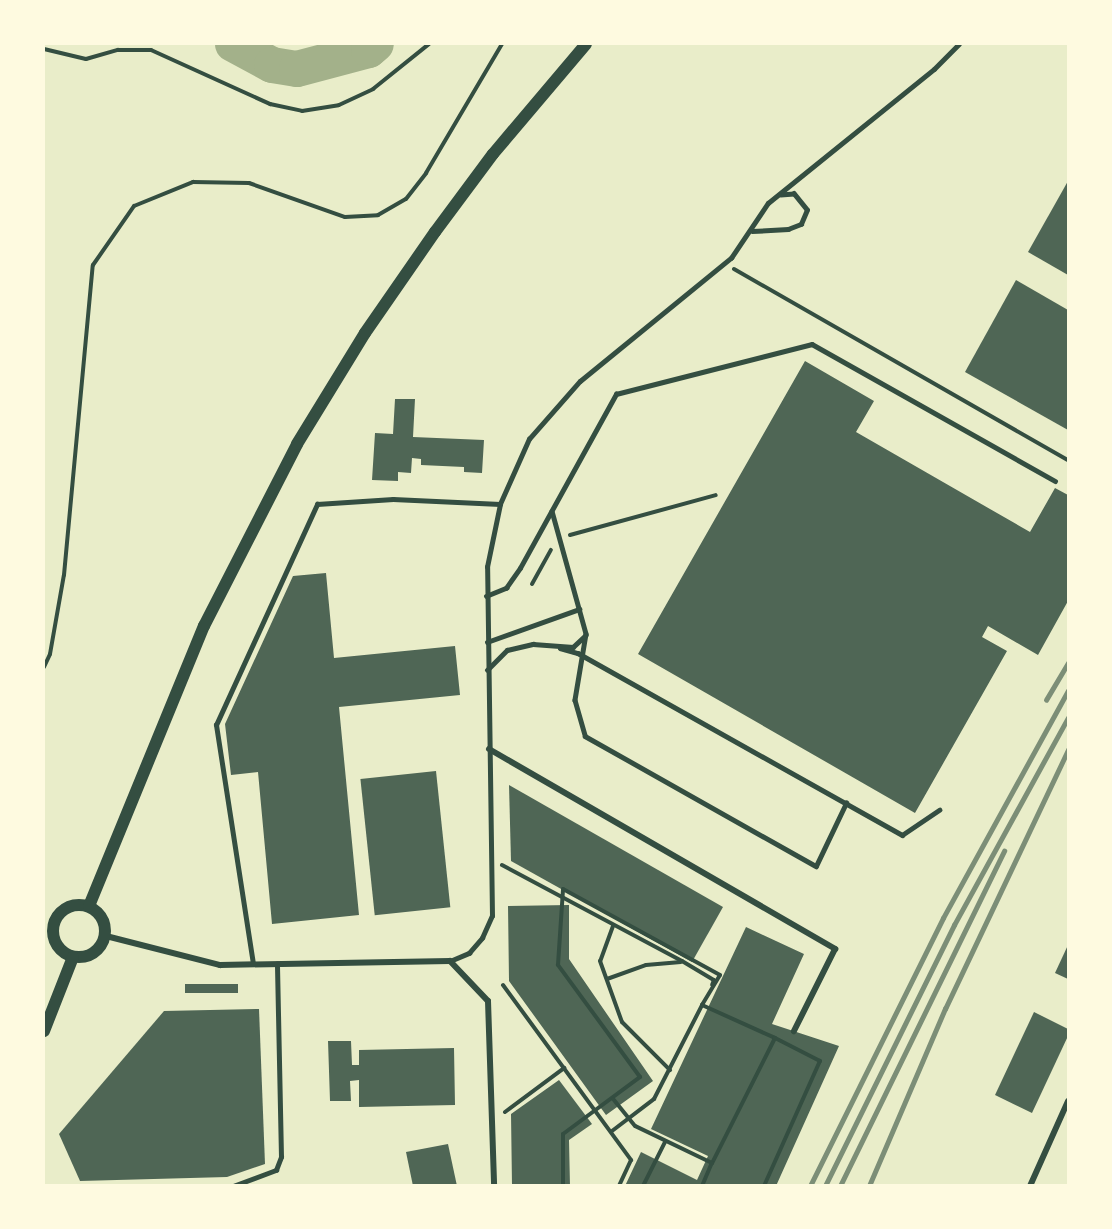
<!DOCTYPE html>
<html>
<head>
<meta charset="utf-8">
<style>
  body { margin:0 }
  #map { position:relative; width:1112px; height:1229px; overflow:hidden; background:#e9edc9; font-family:"Source Sans 3",sans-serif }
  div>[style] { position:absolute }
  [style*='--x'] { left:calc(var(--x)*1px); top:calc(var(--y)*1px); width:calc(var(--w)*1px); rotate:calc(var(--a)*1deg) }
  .river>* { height:36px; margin:-18px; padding:0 18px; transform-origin:18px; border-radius:18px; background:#a3b18a }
  .building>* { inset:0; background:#4f6655; transform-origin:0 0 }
  .path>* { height:4px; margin:-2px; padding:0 2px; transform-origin:2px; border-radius:2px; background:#344e41 }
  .service>* { height:4.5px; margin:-2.25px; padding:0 2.25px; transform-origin:2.25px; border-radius:2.25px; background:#344e41 }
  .minor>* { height:6px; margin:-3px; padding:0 3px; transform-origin:3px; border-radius:3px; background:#344e41 }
  .secondary>* { height:12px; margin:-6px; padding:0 6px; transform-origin:6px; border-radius:6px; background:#344e41 }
  .secondary>.ring { margin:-6px; padding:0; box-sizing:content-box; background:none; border:12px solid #344e41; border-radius:50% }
  .rail>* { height:4.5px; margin:-2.25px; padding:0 2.25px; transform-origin:2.25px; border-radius:2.25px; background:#7c8e77 }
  span { translate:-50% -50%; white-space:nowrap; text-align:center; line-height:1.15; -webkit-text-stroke:4.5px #fefae0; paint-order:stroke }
  .frame { position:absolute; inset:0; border:45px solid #fefae0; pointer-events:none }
</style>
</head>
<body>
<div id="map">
  <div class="river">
    <div style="--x:233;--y:44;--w:44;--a:28.3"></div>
    <div style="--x:272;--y:65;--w:25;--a:9"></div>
    <div style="--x:297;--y:69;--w:74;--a:-14.8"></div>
    <div style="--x:369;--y:50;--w:9;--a:-41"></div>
  </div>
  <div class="building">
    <div style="clip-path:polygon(1068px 181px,1068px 275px,1028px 252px)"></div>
    <div style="clip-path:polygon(1016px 280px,1068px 310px,1068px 430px,965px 372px)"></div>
    <div style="clip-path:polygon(805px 361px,874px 401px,856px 432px,1030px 532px,1055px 488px,1068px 495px,1068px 601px,1038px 655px,988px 626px,982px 637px,1007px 651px,915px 813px,638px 654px)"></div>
    <div style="clip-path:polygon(395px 399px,415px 399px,413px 437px,484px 440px,482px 473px,464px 472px,464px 467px,421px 465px,421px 459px,412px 458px,411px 473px,398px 472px,398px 481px,372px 480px,375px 433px,393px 434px)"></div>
    <div style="clip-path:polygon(326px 573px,334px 658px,455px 646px,460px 695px,339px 707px,359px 915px,272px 924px,258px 772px,231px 775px,225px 724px,293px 576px)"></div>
    <div style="left:436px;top:771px;width:137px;height:76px;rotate:84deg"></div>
    <div style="clip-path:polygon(509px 785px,723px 907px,692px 962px,511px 861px)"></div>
    <div style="clip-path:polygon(569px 905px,569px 959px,653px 1081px,606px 1115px,509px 981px,508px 906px)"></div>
    <div style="clip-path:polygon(746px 927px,804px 954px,772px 1024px,839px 1046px,776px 1186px,625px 1186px,641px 1152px,697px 1180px,708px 1156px,651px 1129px)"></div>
    <div style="clip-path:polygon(1068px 945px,1068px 979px,1055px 973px)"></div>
    <div style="left:185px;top:984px;width:53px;height:9px"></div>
    <div style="clip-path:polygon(259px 1009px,265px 1164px,227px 1177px,80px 1181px,59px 1134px,164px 1011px)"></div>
    <div style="clip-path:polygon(1034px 1012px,1068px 1029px,1068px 1036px,1032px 1113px,995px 1095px)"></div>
    <div style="clip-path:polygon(328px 1041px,351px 1041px,352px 1065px,359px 1065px,359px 1050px,454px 1048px,455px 1105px,359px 1107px,359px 1080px,350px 1081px,351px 1101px,330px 1101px)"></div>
    <div style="clip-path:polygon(559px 1080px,592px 1124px,569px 1140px,570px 1186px,512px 1186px,511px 1114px)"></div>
    <div style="clip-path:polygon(448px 1144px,457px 1186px,413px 1186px,406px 1152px)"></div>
  </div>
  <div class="path">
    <div style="--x:44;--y:49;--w:43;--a:13.4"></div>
    <div style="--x:86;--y:59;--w:33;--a:-16"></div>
    <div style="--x:118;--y:50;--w:33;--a:0"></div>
    <div style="--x:151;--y:50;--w:131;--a:24.4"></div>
    <div style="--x:270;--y:104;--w:33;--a:12"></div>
    <div style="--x:302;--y:111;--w:37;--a:-9"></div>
    <div style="--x:339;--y:105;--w:38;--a:-25"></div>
    <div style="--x:373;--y:89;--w:72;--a:-38.8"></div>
    <div style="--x:734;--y:269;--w:385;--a:29.8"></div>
    <div style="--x:570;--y:535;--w:151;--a:-15.3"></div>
    <div style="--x:532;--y:584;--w:39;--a:-61"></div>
    <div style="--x:44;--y:667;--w:14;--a:-65"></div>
    <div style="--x:50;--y:654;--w:80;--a:-80"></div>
    <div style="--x:64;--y:575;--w:311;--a:-84.7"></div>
    <div style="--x:93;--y:265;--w:72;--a:-55.2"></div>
    <div style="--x:134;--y:206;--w:64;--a:-22.1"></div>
    <div style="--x:193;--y:182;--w:56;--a:1"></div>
    <div style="--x:249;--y:183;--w:102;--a:19.5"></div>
    <div style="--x:345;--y:217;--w:33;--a:-3"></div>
    <div style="--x:378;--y:215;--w:32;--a:-30"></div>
    <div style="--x:406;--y:199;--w:33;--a:-52"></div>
    <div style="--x:426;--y:173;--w:150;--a:-59.5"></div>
    <div style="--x:502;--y:865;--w:204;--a:28.1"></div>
    <div style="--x:682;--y:961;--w:37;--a:31"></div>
    <div style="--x:714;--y:980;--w:5;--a:112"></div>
    <div style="--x:613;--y:926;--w:37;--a:110"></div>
    <div style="--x:600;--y:961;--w:65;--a:70.2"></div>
    <div style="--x:622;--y:1022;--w:68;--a:45"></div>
    <div style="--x:607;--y:979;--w:41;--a:-19.7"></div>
    <div style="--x:646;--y:965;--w:35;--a:-5"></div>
    <div style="--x:503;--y:985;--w:217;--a:53.8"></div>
    <div style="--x:631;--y:1160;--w:29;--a:115"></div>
    <div style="--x:505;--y:1112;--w:74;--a:-36.7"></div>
    <div style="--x:612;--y:1131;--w:53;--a:-37.3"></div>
    <div style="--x:654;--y:1099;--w:106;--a:-62.9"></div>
    <div style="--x:563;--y:1186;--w:52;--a:-90"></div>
    <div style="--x:563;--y:1134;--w:96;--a:-36.5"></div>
    <div style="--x:640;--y:1077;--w:139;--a:-126.2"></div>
    <div style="--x:558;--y:965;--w:76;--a:-86.2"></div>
    <div style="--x:563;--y:889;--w:179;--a:28.7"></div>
    <div style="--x:720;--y:975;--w:35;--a:121"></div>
    <div style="--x:702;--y:1005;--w:80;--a:24.3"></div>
    <div style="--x:775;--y:1038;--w:140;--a:116.7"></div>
    <div style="--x:712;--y:1163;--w:85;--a:-154.3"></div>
    <div style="--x:635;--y:1126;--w:35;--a:-129"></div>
    <div style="--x:643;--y:1186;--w:49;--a:-63.4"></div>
    <div style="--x:702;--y:1186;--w:25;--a:-67"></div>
    <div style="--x:764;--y:1186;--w:137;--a:-65.9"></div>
    <div style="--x:820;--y:1061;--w:51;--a:-152.9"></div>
  </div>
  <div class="service">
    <div style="--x:752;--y:231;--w:36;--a:-3"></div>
    <div style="--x:788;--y:229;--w:14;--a:-21"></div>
    <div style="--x:801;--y:224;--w:15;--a:-67"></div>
    <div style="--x:807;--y:210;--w:21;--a:-129"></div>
    <div style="--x:794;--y:194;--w:13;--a:176"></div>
    <div style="--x:552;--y:511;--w:128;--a:74.5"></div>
    <div style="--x:586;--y:634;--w:67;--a:99.5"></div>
    <div style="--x:575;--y:700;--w:37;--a:74"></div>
    <div style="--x:585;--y:736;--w:265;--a:29.4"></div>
    <div style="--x:816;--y:866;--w:70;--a:-64.5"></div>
    <div style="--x:486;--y:596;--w:22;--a:-22"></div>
    <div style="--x:506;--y:588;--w:24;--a:-55"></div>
    <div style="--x:520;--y:568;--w:199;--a:-61.1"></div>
    <div style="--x:616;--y:394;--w:202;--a:-14.3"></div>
    <div style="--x:812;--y:344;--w:279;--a:29.4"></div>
    <div style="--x:487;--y:642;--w:98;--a:-19.7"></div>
    <div style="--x:560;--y:648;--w:19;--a:16"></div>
    <div style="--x:578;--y:653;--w:372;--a:29.3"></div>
    <div style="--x:902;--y:835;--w:45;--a:-34"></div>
    <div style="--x:487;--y:670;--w:28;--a:-45"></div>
    <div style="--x:507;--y:650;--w:27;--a:-13"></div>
    <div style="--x:533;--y:644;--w:40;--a:4.3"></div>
    <div style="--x:573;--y:647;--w:16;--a:-43"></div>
    <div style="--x:450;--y:961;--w:21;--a:-23"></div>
    <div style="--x:469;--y:953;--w:20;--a:-49"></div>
    <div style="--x:482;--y:938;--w:24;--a:-66"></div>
    <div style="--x:492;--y:916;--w:349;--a:-90.8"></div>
    <div style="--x:487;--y:567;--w:64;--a:-78.3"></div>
    <div style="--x:500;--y:504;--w:71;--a:-66"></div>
    <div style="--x:529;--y:439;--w:77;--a:-48.7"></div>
    <div style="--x:580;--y:381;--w:195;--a:-39.2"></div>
    <div style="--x:731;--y:258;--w:66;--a:-56.1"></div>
    <div style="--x:768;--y:203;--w:213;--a:-38.9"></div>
    <div style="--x:934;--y:69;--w:35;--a:-45"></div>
    <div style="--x:253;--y:964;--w:242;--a:-98.8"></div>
    <div style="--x:216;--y:725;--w:243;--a:-65.4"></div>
    <div style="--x:317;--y:504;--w:76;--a:-3.8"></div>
    <div style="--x:393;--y:499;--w:107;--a:2.7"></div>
    <div style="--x:233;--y:1186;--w:46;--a:-20.4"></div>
    <div style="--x:276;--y:1170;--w:14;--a:-69"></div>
    <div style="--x:281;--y:1157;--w:193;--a:-91.2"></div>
  </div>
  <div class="minor">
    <div style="--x:489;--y:749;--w:400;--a:30"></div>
    <div style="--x:835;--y:949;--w:92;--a:116.6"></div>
    <div style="--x:106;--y:936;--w:118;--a:14.3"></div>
    <div style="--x:220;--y:965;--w:230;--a:-1"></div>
    <div style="--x:450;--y:961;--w:55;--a:46.5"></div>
    <div style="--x:488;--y:1001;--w:185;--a:88.1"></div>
    <div style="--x:1030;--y:1186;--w:93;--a:-65.9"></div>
  </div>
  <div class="secondary">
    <div class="ring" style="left:53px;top:905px;width:40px;height:40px"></div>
    <div style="--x:89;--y:906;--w:303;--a:-67.7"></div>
    <div style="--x:204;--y:626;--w:204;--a:-62.9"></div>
    <div style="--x:297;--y:444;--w:130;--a:-58.5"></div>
    <div style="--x:365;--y:333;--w:123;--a:-55.3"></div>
    <div style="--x:435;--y:232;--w:97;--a:-53.4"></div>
    <div style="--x:493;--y:154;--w:144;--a:-49.8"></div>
    <div style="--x:44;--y:1031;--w:79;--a:-68.6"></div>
  </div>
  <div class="rail">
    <div style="--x:1046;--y:700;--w:43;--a:-59.3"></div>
    <div style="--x:810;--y:1186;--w:299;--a:-63.6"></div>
    <div style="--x:943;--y:918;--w:259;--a:-61.2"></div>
    <div style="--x:825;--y:1186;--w:291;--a:-63.7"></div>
    <div style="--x:954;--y:925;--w:236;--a:-61.2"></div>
    <div style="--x:840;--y:1186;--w:373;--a:-63.9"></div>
    <div style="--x:869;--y:1186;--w:193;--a:-66.8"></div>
    <div style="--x:945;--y:1009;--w:287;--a:-64.6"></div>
  </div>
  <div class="frame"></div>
</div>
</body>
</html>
